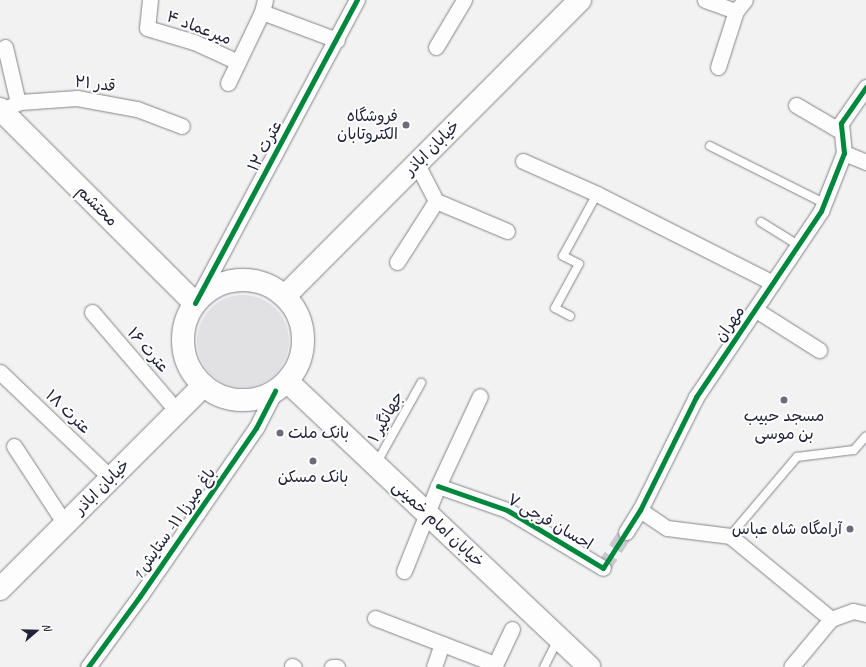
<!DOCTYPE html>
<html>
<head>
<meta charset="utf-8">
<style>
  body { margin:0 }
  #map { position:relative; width:866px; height:667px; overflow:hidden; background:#f2f2f3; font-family:Caveat,"Playpen Sans Arabic",sans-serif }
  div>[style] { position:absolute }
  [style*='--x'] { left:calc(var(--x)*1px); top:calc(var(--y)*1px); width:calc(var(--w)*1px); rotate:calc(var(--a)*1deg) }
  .green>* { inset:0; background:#e1e1e4 }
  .round { border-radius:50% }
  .street-tunnel>* { height:15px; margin-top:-7.5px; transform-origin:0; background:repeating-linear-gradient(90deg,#c8c8ce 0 15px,transparent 0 23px) }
  .roads { filter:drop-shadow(0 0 1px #848489) drop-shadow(0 0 1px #848489) }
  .lane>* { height:8px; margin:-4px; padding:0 4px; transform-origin:4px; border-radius:4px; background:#fdfdfd }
  .street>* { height:15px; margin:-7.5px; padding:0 7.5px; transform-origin:7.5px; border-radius:7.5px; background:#fdfdfd }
  .secondary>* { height:22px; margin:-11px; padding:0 11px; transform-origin:11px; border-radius:11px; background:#fdfdfd }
  .secondary>.ring { margin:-11px; padding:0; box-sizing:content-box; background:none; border:22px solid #fdfdfd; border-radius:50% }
  .cycleway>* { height:5px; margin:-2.5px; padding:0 2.5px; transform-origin:2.5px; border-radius:2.5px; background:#00873e }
  .dots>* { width:11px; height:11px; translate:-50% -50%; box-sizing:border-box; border:2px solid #fff; border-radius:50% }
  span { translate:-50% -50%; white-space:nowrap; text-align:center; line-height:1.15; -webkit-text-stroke:4px #fff; paint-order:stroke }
  .street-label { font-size:16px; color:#22223b }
  .poi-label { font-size:16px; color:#22223b }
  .right { translate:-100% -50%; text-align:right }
  .left { translate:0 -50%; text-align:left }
  .north { position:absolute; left:16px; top:611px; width:40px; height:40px; -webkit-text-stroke:3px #fff; paint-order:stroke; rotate:70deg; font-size:11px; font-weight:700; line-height:16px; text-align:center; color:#22223b }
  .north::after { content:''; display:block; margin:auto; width:14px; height:18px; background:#22223b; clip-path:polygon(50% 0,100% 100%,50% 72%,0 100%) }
</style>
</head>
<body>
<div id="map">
  <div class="green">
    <div class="round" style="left:197px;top:295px;width:92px;height:92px"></div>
  </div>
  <div class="street-tunnel">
    <div style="--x:603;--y:568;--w:43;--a:-57.4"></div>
  </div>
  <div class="roads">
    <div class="lane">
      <div style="--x:710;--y:146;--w:127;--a:26.6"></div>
      <div style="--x:761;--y:222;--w:44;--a:31.9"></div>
      <div style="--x:570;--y:316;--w:17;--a:-152"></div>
      <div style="--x:555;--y:308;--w:50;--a:-61.4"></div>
      <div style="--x:579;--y:264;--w:18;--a:-153"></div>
      <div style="--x:563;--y:256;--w:71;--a:-61.3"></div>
      <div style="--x:376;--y:464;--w:93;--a:-60.9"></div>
      <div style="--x:730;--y:536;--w:104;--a:-49.7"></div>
      <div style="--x:797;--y:457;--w:57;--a:-7"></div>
      <div style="--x:854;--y:450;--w:18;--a:-49"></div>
      <div style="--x:544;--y:667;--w:31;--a:-63"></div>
    </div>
    <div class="street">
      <div style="--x:150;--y:0;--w:28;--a:96"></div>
      <div style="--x:147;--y:28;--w:49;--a:16.6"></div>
      <div style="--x:194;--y:42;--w:48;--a:24.4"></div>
      <div style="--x:705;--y:0;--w:33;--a:20"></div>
      <div style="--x:262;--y:12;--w:80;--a:20.5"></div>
      <div style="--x:5;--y:47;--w:57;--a:76.9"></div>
      <div style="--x:436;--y:47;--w:55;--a:-59.2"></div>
      <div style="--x:718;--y:67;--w:59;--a:-72.2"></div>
      <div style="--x:736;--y:11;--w:14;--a:-51"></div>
      <div style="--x:228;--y:83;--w:79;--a:-64.4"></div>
      <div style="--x:262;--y:12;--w:12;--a:-76"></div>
      <div style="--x:796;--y:105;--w:53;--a:30.4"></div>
      <div style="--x:2;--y:110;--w:20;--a:-24"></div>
      <div style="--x:20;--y:102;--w:57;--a:-4"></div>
      <div style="--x:77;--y:98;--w:61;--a:10.4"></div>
      <div style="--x:137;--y:109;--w:48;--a:20.7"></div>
      <div style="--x:844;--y:153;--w:24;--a:22"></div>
      <div style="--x:523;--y:161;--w:81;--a:24"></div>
      <div style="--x:597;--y:194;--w:197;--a:26.8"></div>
      <div style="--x:417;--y:164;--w:42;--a:62.8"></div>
      <div style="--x:436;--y:201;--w:77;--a:22.9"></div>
      <div style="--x:397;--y:262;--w:72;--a:-57.4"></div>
      <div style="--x:195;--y:303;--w:344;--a:-61.9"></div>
      <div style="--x:756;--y:310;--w:75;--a:32.4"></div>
      <div style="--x:92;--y:312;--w:130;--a:49.4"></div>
      <div style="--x:0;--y:372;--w:153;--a:43.7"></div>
      <div style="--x:14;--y:446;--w:93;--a:56.8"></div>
      <div style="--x:438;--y:486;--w:73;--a:19.2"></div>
      <div style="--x:507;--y:510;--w:112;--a:31.1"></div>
      <div style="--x:640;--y:510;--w:32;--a:34"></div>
      <div style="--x:667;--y:528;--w:64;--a:7.2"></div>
      <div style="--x:730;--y:536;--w:131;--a:39.4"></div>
      <div style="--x:831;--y:619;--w:62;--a:129.8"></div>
      <div style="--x:626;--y:532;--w:26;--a:-58"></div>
      <div style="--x:640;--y:510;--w:126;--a:-63.6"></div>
      <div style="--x:696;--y:397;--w:224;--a:-56.1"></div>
      <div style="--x:821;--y:211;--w:62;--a:-68.4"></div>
      <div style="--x:844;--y:153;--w:30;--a:-96"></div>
      <div style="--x:841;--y:123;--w:44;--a:-55.2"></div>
      <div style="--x:404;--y:571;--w:92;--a:-68.2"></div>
      <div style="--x:438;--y:486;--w:99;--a:-65"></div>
      <div style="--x:375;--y:618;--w:129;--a:21"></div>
      <div style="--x:831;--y:619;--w:23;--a:-20"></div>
      <div style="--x:853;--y:611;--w:13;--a:13"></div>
      <div style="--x:292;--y:666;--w:2;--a:27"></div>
      <div style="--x:88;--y:667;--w:88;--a:-53.8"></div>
      <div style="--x:140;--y:596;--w:204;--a:-55.4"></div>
      <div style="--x:256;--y:428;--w:42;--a:-62.8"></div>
      <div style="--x:332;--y:667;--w:5;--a:0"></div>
      <div style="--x:434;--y:667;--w:24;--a:-71"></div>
      <div style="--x:494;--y:667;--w:42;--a:-64.7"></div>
    </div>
    <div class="secondary">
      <div style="--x:0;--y:109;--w:275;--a:44.9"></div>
      <div class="ring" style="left:183px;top:280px;width:98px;height:98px"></div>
      <div style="--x:285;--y:296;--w:418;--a:-45.1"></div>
      <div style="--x:287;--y:381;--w:416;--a:43.4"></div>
      <div style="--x:0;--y:589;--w:288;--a:-45"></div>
    </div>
  </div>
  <div class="cycleway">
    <div style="--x:195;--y:303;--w:344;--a:-61.9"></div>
    <div style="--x:438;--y:486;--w:73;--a:19.2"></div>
    <div style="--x:507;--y:510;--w:112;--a:31.1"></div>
    <div style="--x:603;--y:568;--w:69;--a:-57.5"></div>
    <div style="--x:640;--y:510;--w:126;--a:-63.6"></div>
    <div style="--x:696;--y:397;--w:224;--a:-56.1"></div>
    <div style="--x:821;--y:211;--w:62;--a:-68.4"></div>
    <div style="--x:844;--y:153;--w:30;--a:-96"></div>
    <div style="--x:841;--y:123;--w:44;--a:-55.2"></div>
    <div style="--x:88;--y:667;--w:88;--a:-53.8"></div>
    <div style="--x:140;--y:596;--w:204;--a:-55.4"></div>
    <div style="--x:256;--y:428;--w:42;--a:-62.8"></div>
  </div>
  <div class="dots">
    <div style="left:406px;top:125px;background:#6b6b7b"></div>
    <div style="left:784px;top:400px;background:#6b6b7b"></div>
    <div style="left:280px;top:433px;background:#6b6b7b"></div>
    <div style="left:313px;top:461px;background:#6b6b7b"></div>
    <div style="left:850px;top:529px;background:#6b6b7b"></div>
  </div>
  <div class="street-label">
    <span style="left:199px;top:28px;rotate:21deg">میرعماد ۴</span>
    <span style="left:95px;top:84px;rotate:7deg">قدر ۲۱</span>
    <span style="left:265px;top:146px;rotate:-62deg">عترت ۱۲</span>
    <span style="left:432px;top:148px;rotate:-45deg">خیابان اباذر</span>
    <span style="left:97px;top:206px;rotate:45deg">محتشم</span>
    <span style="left:730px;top:324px;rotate:-55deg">مهران</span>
    <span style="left:148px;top:350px;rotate:49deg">عترت ۱۶</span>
    <span style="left:68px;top:412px;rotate:44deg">عترت ۱۸</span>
    <span style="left:386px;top:417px;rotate:-61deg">جهانگیر ۱</span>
    <span style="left:102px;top:487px;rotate:-45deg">خیابان اباذر</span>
    <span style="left:550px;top:522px;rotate:30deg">احسان فرجی ۷</span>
    <span style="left:174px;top:524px;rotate:-55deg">باغ میرزا ۱۱- ستایش 1</span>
    <span style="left:438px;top:524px;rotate:43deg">خیابان امام خمینی</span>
  </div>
  <div class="poi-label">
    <span class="right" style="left:398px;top:125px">فروشگاه<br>الکتروتابان</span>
    <span style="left:784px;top:425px">مسجد حبیب<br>بن موسی</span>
    <span class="left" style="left:288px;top:433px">بانک ملت</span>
    <span style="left:313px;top:477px">بانک مسکن</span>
    <span class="right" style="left:842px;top:529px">آرامگاه شاه عباس</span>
  </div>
  <div class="north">N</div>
</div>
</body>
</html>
